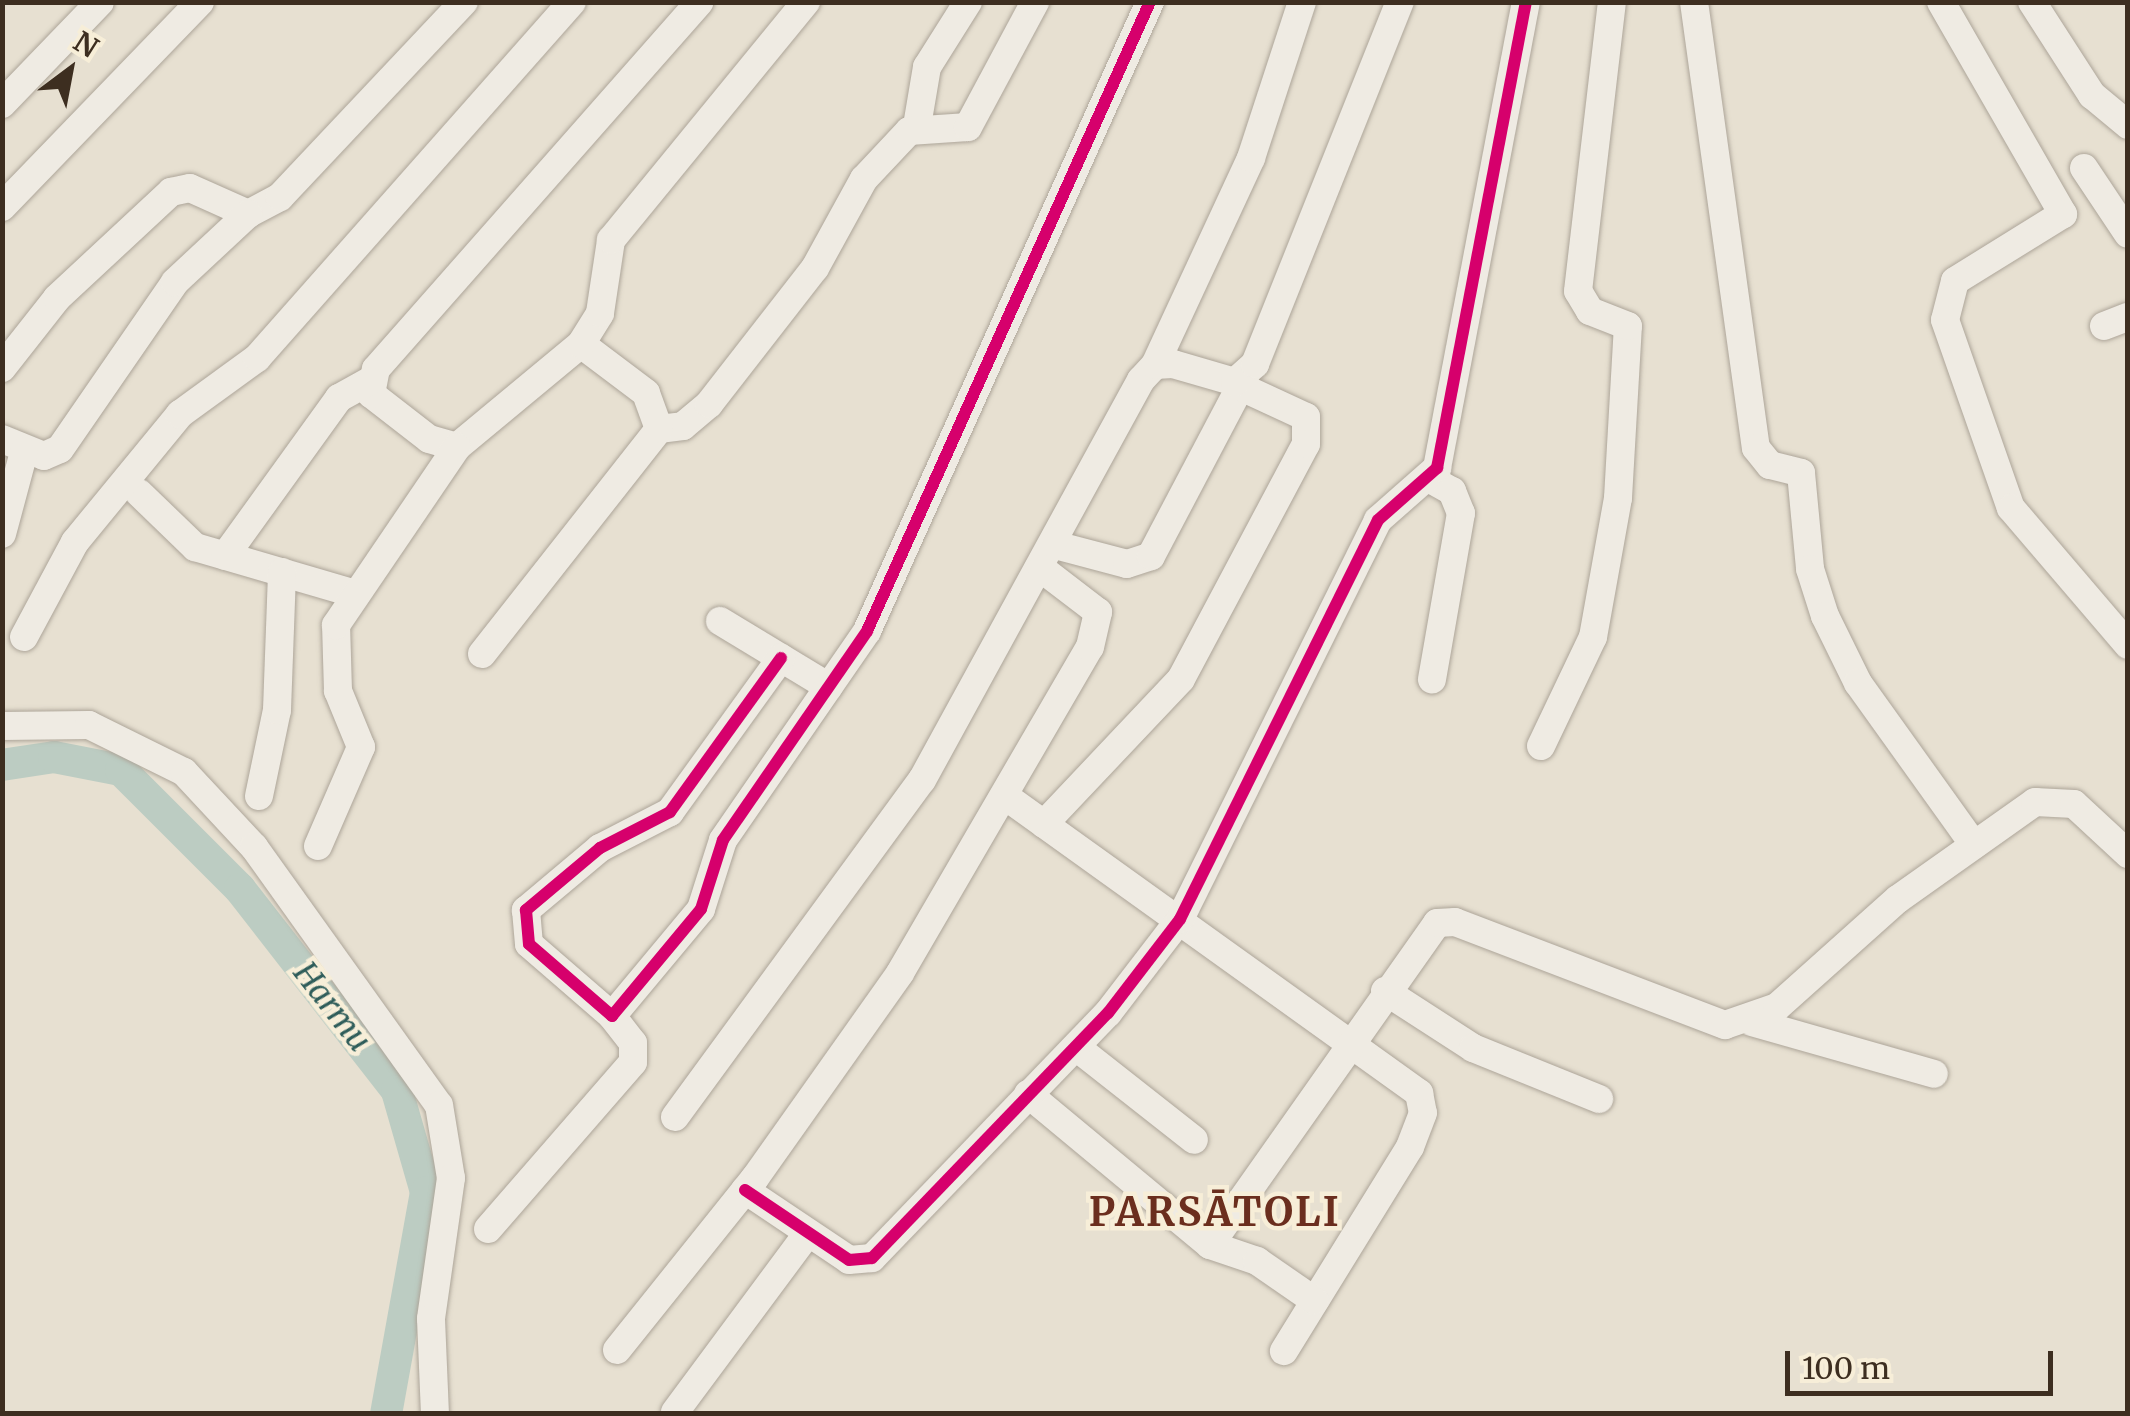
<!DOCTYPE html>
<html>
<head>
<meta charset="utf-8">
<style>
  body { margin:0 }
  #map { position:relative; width:2130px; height:1416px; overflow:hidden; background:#e7e0d1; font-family:Merriweather,serif }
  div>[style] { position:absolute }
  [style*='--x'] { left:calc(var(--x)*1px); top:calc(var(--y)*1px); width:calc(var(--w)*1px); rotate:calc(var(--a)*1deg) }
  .river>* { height:32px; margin:-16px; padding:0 16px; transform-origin:16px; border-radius:16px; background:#bcccc2 }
  .roads { filter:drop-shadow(0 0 2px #ada599) drop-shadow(0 0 2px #ada599) }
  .minor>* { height:28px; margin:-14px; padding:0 14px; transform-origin:14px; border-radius:14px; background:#efebe3 }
  .cycleway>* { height:12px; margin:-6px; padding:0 6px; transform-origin:6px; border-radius:6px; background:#d6006c }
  span { translate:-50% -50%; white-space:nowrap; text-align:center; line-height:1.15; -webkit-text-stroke:9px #f7eed8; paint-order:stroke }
  .water-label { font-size:32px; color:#2f5d5a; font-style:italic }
  .district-label { font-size:40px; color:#6b2e1e; font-weight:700; letter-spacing:2.5px }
  .frame { position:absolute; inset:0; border:5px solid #3d2e20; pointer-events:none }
  .north { position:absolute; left:20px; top:20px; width:100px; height:100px; -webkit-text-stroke:8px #f7eed8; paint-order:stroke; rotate:32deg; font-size:28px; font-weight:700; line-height:40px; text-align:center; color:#3d2e20 }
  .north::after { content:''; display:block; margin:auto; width:35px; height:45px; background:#3d2e20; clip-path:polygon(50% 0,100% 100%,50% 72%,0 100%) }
  .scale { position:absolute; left:1785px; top:1351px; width:268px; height:45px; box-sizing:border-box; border:5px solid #3d2e20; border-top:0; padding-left:12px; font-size:30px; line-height:35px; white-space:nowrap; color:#3d2e20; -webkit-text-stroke:8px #f7eed8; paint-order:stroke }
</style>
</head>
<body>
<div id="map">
  <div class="river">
    <div style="--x:2;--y:765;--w:53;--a:-8.7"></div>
    <div style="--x:54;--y:757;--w:68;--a:11"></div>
    <div style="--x:121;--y:770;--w:168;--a:45"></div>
    <div style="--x:240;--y:889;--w:256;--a:52.1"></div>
    <div style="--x:397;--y:1091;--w:105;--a:74"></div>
    <div style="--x:426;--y:1192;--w:226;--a:100.2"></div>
  </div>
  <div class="roads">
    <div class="minor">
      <div style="--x:1694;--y:2;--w:450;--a:82.1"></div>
      <div style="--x:1756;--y:448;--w:22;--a:51"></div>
      <div style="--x:1770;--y:465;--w:32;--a:14"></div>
      <div style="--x:1801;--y:473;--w:96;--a:84.6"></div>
      <div style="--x:1810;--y:569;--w:49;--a:72.3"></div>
      <div style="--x:1825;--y:616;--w:75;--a:63.8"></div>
      <div style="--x:1858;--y:683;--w:199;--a:54.4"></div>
      <div style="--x:1941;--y:2;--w:245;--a:60.1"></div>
      <div style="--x:2063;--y:214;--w:127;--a:148.2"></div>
      <div style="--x:1955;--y:281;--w:40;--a:104.4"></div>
      <div style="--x:1945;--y:320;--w:199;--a:70.7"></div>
      <div style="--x:2011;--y:508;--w:180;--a:49.5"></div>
      <div style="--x:2032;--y:2;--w:111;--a:57.2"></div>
      <div style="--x:2092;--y:95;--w:47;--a:39.8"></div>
      <div style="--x:2;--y:104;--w:141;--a:-46.1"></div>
      <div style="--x:917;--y:126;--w:60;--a:-80.4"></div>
      <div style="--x:927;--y:67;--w:77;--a:-57.8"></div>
      <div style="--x:2084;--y:168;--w:79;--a:56.3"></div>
      <div style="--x:2;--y:207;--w:285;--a:-46"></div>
      <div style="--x:2104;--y:326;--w:26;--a:-21"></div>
      <div style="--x:581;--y:344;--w:161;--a:140.3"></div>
      <div style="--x:457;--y:447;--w:29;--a:-164"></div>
      <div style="--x:429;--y:439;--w:73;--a:-142.2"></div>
      <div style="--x:371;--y:394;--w:25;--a:-79"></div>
      <div style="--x:376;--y:369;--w:489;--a:-48.6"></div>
      <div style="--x:1155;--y:365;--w:228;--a:-65.1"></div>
      <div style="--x:1251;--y:158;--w:164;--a:-71.9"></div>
      <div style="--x:2;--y:368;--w:89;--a:-51.8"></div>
      <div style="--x:57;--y:298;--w:156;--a:-42.9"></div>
      <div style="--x:171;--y:192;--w:19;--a:-12"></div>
      <div style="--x:190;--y:188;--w:64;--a:24.1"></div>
      <div style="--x:248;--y:214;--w:36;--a:-28"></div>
      <div style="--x:280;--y:197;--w:268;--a:-46.7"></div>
      <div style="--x:659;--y:429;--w:24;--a:-7"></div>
      <div style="--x:683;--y:426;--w:34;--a:-40"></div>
      <div style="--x:709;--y:404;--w:172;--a:-52.1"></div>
      <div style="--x:815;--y:268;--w:102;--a:-61.2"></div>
      <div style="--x:864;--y:179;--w:66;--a:-46.8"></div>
      <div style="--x:909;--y:131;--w:59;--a:-3.9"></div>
      <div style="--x:968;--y:127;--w:142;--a:-61.8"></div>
      <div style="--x:2;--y:439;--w:45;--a:22"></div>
      <div style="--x:44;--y:456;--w:17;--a:-24"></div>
      <div style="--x:60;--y:449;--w:203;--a:-55.4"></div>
      <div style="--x:175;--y:282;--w:100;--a:-43"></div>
      <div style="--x:1432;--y:480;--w:23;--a:29"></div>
      <div style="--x:1452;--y:491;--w:24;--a:68"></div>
      <div style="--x:1461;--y:513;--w:169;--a:99.9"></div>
      <div style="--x:139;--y:493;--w:78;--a:44"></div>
      <div style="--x:195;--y:547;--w:168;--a:16.3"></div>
      <div style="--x:2;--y:534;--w:85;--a:-75"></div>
      <div style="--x:1055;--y:545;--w:74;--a:14.8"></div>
      <div style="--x:1127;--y:564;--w:25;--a:-18"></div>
      <div style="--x:1151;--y:556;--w:201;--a:-62.2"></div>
      <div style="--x:225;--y:556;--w:195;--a:-54.2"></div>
      <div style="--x:339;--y:398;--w:35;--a:-29"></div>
      <div style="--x:720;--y:621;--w:127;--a:31.2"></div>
      <div style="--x:24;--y:637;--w:108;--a:-61.8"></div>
      <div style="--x:75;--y:542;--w:166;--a:-50.6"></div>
      <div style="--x:180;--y:414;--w:95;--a:-36"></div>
      <div style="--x:257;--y:358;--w:475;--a:-48.5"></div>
      <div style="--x:482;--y:654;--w:286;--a:-51.8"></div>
      <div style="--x:659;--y:429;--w:38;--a:-110"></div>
      <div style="--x:646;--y:393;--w:81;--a:-143"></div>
      <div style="--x:581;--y:344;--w:36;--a:-58"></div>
      <div style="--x:600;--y:313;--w:74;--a:-81.4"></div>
      <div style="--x:611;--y:240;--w:308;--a:-50.7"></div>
      <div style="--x:781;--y:658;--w:190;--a:125.8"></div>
      <div style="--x:670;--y:812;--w:79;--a:152.8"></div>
      <div style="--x:600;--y:848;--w:97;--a:140"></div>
      <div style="--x:526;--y:910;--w:34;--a:85"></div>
      <div style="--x:529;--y:944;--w:110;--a:40.9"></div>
      <div style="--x:612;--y:1016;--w:139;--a:-50.2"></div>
      <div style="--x:701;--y:909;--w:72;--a:-72.3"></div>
      <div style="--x:723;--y:840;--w:254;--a:-55.4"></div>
      <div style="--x:867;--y:631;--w:690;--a:-65.78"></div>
      <div style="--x:2;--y:726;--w:87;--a:-0.7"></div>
      <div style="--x:89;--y:725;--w:106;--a:26.3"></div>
      <div style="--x:184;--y:772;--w:103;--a:47"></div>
      <div style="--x:254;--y:847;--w:317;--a:54.4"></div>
      <div style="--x:439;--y:1105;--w:74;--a:80.7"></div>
      <div style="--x:451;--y:1178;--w:142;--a:98.1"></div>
      <div style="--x:431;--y:1319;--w:95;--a:87.6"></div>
      <div style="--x:1541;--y:746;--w:121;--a:-64.5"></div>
      <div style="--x:1593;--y:637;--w:141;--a:-79.8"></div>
      <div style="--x:1618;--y:498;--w:172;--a:-86.7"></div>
      <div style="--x:1628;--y:326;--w:41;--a:-158.5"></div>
      <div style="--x:1590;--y:311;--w:23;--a:-121"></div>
      <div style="--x:1578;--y:291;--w:291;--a:-83.3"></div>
      <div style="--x:259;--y:796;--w:88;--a:-78.2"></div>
      <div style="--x:277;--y:710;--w:138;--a:-87.9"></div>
      <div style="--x:1005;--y:796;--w:510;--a:35.66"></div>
      <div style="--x:1419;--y:1093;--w:20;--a:79"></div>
      <div style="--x:1423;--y:1113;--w:36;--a:111"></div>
      <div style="--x:1410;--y:1147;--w:240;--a:121.7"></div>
      <div style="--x:1044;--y:824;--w:199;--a:-46.6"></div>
      <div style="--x:1181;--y:679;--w:266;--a:-62"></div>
      <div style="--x:1306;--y:444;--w:27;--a:-90"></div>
      <div style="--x:1306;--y:417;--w:72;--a:-155.2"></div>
      <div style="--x:318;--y:846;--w:108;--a:-66.5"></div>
      <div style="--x:361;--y:747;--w:61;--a:-112.3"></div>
      <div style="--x:338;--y:691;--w:66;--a:-91.7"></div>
      <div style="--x:336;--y:625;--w:215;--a:-55.8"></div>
      <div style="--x:1385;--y:991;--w:105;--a:32.9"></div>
      <div style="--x:1473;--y:1048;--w:136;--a:22"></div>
      <div style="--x:1752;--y:1022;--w:189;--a:15.9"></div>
      <div style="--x:1076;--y:1047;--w:150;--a:38.2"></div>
      <div style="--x:1028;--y:1094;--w:236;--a:39.7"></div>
      <div style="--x:1210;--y:1245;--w:50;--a:18.8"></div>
      <div style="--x:1257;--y:1261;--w:70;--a:34.6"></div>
      <div style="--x:675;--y:1117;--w:418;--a:-53.8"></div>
      <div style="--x:922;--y:780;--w:456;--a:-61.3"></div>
      <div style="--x:1141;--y:380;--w:21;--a:-47"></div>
      <div style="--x:1155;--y:365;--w:18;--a:-3"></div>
      <div style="--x:1173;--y:364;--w:65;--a:16.2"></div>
      <div style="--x:1235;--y:382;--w:27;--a:-42"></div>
      <div style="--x:1255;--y:364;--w:390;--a:-68.2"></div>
      <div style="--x:745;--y:1190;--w:125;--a:33.9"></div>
      <div style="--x:849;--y:1260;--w:23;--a:-5"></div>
      <div style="--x:872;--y:1258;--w:340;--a:-46.1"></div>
      <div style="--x:1108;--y:1013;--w:118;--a:-52.5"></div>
      <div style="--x:1180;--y:919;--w:445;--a:-63.6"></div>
      <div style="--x:1378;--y:520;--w:79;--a:-41.4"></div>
      <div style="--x:1437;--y:468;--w:474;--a:-79.2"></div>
      <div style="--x:488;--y:1229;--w:221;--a:-49"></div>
      <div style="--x:633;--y:1062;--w:19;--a:-90"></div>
      <div style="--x:633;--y:1043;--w:34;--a:-128"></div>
      <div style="--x:1210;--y:1245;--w:394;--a:-54.8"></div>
      <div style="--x:1437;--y:923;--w:18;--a:-3"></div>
      <div style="--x:1455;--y:922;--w:289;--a:20.9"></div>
      <div style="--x:1725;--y:1025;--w:55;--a:-19.1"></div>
      <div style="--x:1777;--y:1007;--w:162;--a:-41.8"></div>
      <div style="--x:1898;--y:899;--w:168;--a:-35.3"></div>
      <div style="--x:2035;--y:802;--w:39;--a:3"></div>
      <div style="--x:2074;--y:804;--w:74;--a:42.8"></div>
      <div style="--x:617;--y:1350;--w:221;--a:-51.3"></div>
      <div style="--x:755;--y:1178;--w:251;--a:-54.7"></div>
      <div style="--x:900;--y:973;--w:377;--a:-59.8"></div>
      <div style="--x:1090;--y:647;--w:36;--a:-77"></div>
      <div style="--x:1098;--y:612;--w:71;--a:-142.5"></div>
      <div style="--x:675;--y:1412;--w:223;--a:-53.4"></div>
    </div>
  </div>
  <div class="cycleway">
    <div style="--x:781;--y:658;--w:190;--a:125.8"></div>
    <div style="--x:670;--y:812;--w:79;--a:152.8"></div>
    <div style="--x:600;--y:848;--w:97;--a:140"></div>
    <div style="--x:526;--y:910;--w:34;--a:85"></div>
    <div style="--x:529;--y:944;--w:110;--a:40.9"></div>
    <div style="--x:612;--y:1016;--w:139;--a:-50.2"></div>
    <div style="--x:701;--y:909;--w:72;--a:-72.3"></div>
    <div style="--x:723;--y:840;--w:254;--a:-55.4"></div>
    <div style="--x:867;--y:631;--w:690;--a:-65.78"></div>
    <div style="--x:745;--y:1190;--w:125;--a:33.9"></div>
    <div style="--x:849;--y:1260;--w:23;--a:-5"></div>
    <div style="--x:872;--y:1258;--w:340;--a:-46.1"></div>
    <div style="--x:1108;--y:1013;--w:118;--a:-52.5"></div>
    <div style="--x:1180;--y:919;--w:445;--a:-63.6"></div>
    <div style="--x:1378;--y:520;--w:79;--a:-41.4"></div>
    <div style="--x:1437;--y:468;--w:474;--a:-79.2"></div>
  </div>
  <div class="water-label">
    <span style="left:332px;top:1007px;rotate:52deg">Harmu</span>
  </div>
  <div class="district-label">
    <span style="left:1215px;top:1212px">PARSĀTOLI</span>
  </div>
  <div class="frame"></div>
  <div class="north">N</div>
  <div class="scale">100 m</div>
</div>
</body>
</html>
